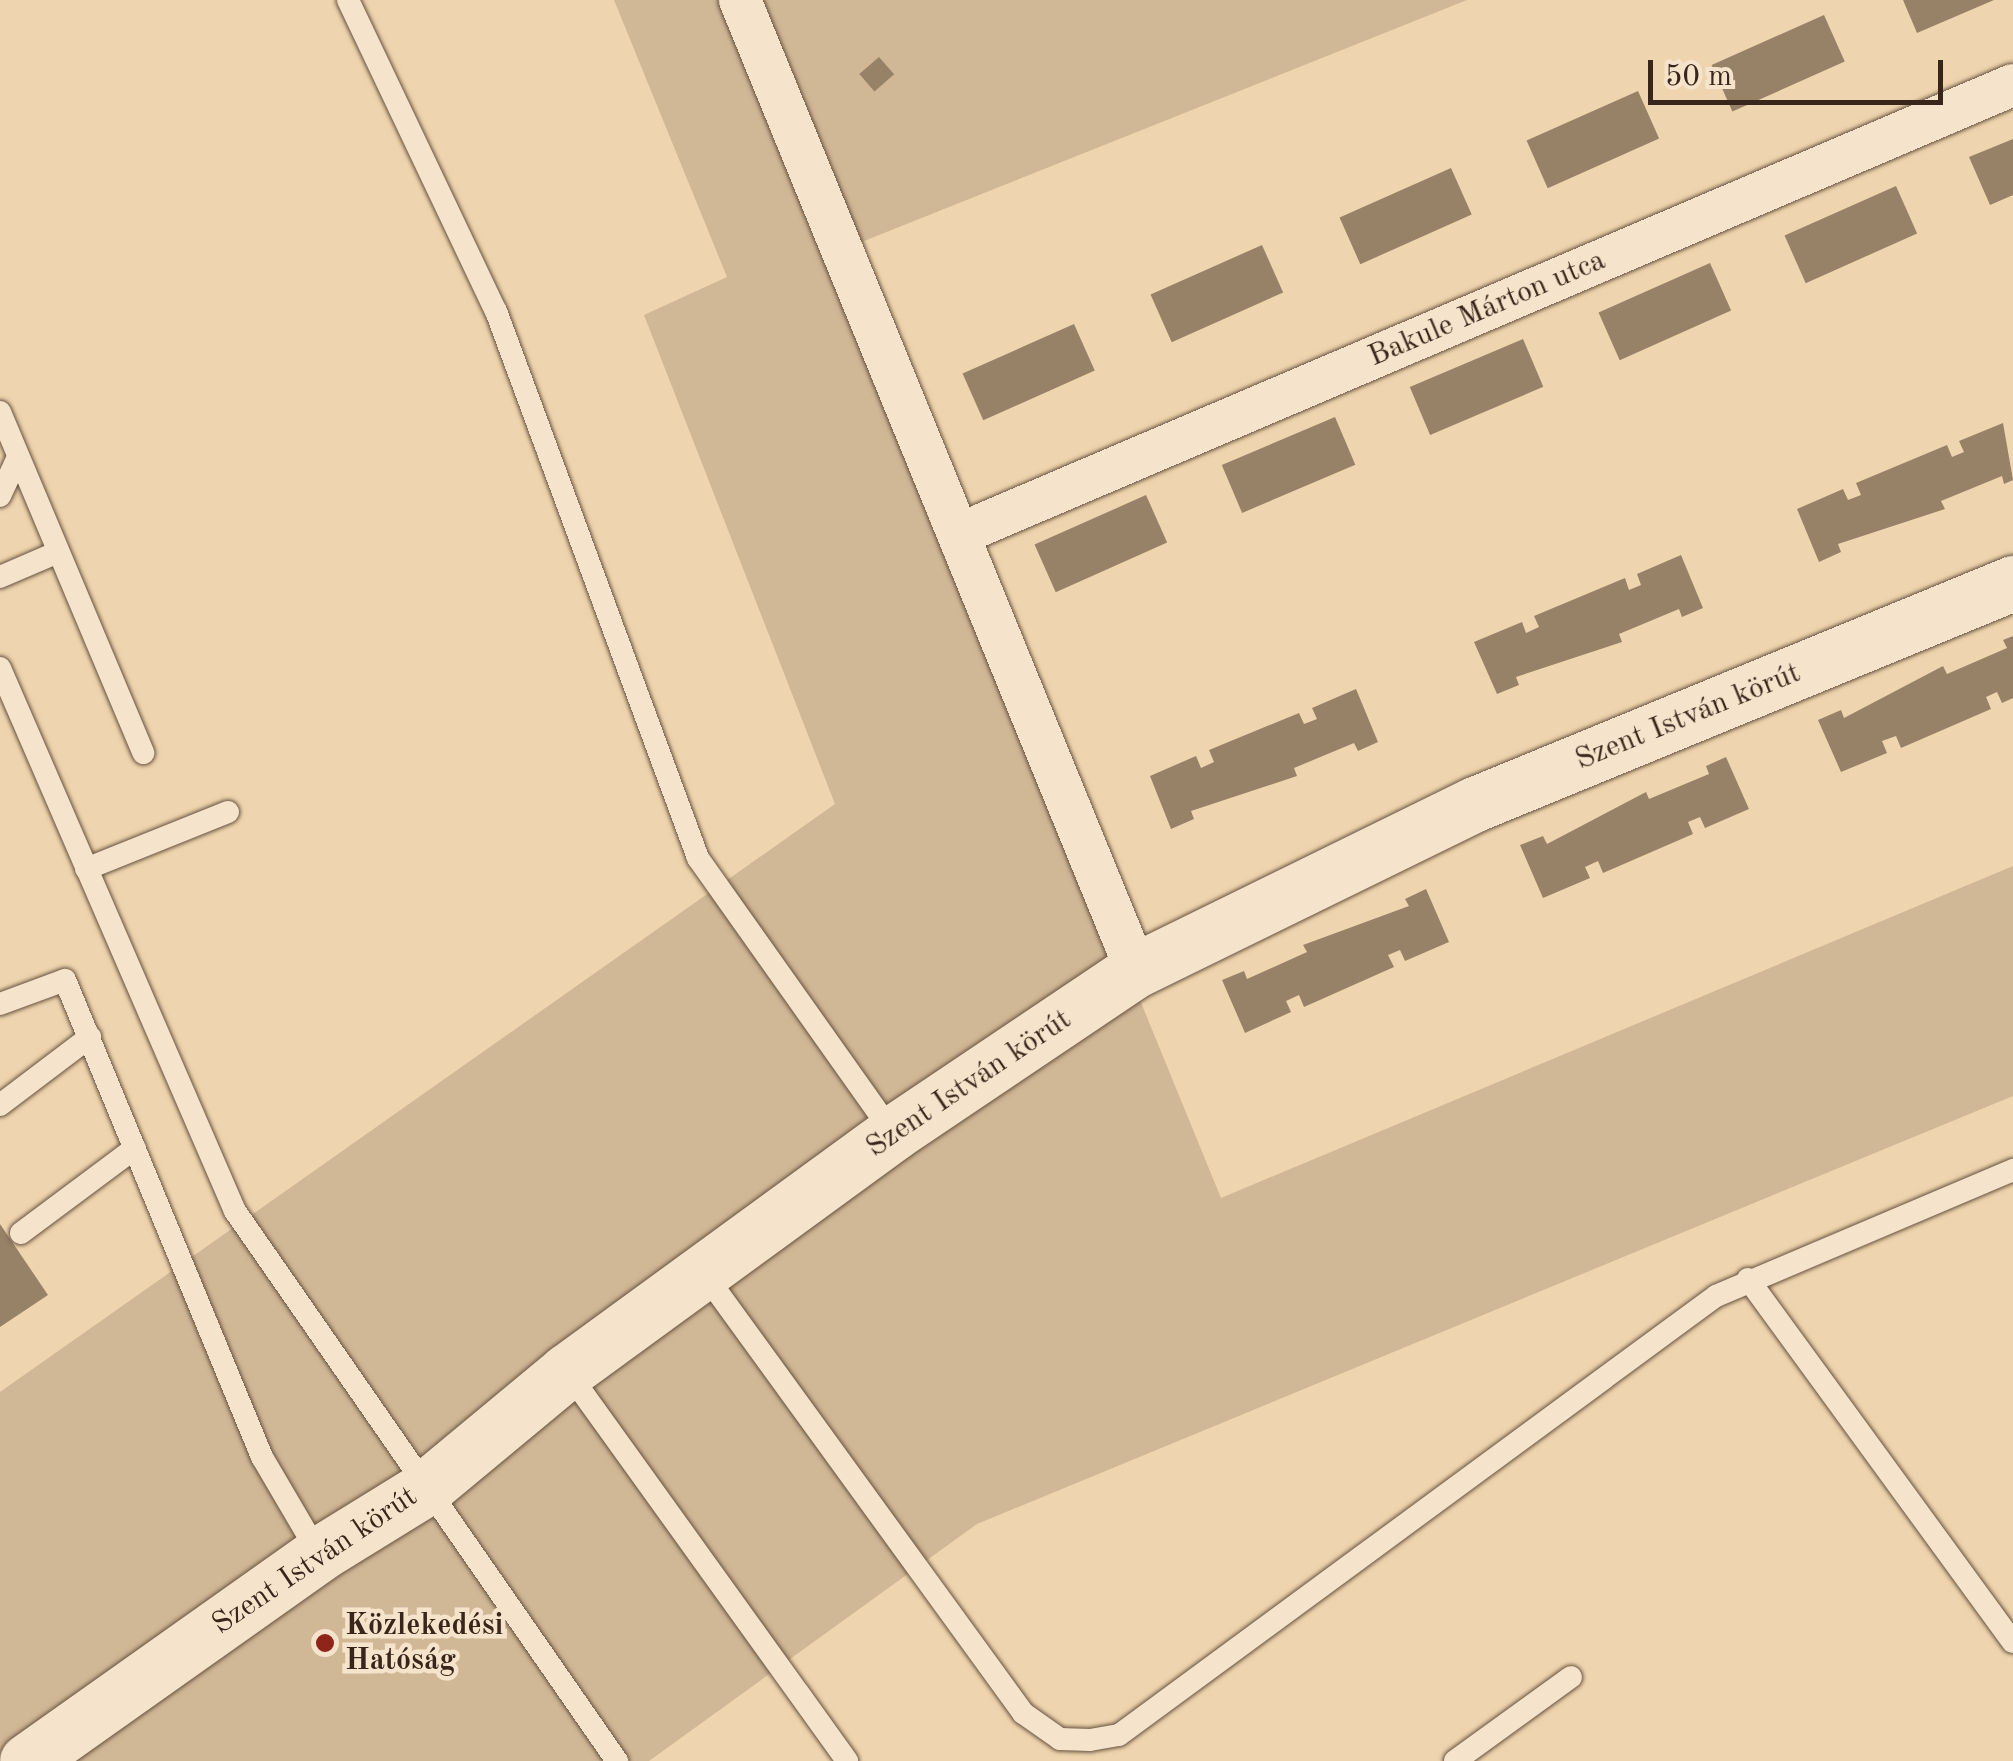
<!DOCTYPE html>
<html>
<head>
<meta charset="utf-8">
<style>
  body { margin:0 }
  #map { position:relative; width:2013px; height:1761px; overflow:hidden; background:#efd5af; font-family:"Old Standard TT",serif }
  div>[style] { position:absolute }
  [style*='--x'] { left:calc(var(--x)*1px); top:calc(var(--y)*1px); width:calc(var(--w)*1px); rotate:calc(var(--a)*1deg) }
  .green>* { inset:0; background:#d0b796 }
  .building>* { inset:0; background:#978167; transform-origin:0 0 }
  .roads { filter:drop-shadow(0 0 2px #66523f) drop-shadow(0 0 2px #66523f) }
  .lane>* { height:22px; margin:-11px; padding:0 11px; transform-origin:11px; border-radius:11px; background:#f5e4cb }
  .street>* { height:42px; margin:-21px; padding:0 21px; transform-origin:21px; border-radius:21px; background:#f5e4cb }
  .secondary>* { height:55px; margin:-27.5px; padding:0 27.5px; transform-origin:27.5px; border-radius:27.5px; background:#f5e4cb }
  .dots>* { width:28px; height:28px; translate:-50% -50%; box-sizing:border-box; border:5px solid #f5e4cb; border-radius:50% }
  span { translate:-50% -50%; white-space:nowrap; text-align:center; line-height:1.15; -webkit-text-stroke:9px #f5e4cb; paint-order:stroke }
  .street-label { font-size:30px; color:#38261a }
  .poi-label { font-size:30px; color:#38261a; font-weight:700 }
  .left { translate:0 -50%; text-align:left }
  .scale { position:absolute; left:1648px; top:60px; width:295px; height:45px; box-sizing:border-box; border:5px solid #38261a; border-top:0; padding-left:12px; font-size:30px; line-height:35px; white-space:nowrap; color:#38261a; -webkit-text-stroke:8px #f5e4cb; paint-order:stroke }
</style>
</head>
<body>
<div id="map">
  <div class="green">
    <div style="clip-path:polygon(614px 0,1467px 0,834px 253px,1221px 1198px,2013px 866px,2013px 1096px,977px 1524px,649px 1761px,0 1761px,0 1392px,835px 804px,644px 315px,727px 277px)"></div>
  </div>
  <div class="building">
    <div style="clip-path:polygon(1903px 0,1994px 0,1917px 33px)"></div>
    <div style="left:1824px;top:15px;width:51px;height:123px;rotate:66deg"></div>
    <div style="left:879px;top:57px;width:23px;height:26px;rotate:49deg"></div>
    <div style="left:1638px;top:91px;width:52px;height:122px;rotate:66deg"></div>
    <div style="clip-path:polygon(2013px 139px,2013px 195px,1990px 205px,1969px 157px)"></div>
    <div style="left:1451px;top:168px;width:51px;height:122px;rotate:66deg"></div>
    <div style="left:1896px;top:186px;width:52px;height:122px;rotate:66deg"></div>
    <div style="left:1262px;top:245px;width:52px;height:122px;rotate:66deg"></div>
    <div style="left:1710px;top:263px;width:52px;height:122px;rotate:66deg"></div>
    <div style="left:1074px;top:324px;width:51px;height:122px;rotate:66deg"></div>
    <div style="left:1523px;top:339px;width:52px;height:123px;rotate:67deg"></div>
    <div style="left:1335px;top:417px;width:52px;height:123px;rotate:67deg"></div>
    <div style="clip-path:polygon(2003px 423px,2013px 480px,2004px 484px,2002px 476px,1941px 501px,1945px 509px,1838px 544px,1841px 552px,1819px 562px,1797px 509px,1843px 489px,1848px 500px,1861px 495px,1856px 483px,1947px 445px,1952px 457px,1964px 452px,1959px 441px)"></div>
    <div style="left:1146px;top:495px;width:52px;height:122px;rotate:66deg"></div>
    <div style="clip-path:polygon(1681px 555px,1703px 608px,1682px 617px,1679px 609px,1619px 634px,1622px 642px,1516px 677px,1519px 685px,1497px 694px,1474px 642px,1522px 622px,1526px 633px,1539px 627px,1534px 616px,1625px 578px,1629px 590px,1641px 585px,1637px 574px)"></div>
    <div style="clip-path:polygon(2013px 636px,2013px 698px,2002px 703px,1997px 692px,1986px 697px,1991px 709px,1901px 748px,1896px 736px,1882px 741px,1887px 753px,1841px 772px,1818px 720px,1841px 710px,1844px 718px,1943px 666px,1947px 674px,2007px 648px,2003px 640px)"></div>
    <div style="clip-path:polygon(1356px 689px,1378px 742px,1358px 751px,1354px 743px,1294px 768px,1297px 776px,1191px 811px,1194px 819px,1171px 829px,1150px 776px,1196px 756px,1201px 768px,1214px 762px,1209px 750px,1299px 713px,1304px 724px,1317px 719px,1312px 708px)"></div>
    <div style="clip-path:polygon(1726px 757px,1749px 809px,1705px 828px,1700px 817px,1688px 822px,1693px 834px,1603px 873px,1598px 861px,1585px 867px,1590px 878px,1543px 898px,1520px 845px,1543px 836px,1547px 844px,1646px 792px,1649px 799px,1709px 774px,1706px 766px)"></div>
    <div style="clip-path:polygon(1426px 889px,1449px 942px,1405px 961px,1400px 950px,1388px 955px,1394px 967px,1304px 1007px,1299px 995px,1286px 1001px,1291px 1012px,1245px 1033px,1222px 980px,1244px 971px,1247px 979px,1307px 952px,1303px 945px,1409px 906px,1405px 899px)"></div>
    <div style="clip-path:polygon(0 1224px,48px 1295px,0 1327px)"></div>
  </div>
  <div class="roads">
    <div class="lane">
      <div style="--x:348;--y:0;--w:344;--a:64.6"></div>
      <div style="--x:496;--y:311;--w:583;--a:69.73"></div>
      <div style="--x:698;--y:858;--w:337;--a:54.7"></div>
      <div style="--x:0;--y:412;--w:370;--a:67.2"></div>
      <div style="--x:0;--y:496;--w:43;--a:-65.2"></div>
      <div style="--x:0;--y:577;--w:63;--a:-23.3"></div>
      <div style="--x:0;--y:668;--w:592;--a:66.6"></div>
      <div style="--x:235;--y:1211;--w:670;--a:55.22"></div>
      <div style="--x:86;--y:869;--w:153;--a:-21.9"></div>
      <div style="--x:0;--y:1004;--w:69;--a:-20.3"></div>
      <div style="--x:65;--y:980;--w:516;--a:67.56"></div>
      <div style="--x:262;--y:1457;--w:113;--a:59.6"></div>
      <div style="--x:0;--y:1105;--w:113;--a:-37.1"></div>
      <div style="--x:21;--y:1233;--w:142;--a:-36.7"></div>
      <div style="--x:703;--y:1272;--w:545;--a:54.03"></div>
      <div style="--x:1023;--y:1713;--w:45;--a:35.1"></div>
      <div style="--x:1060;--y:1739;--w:30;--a:2"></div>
      <div style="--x:1090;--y:1740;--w:29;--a:-10"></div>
      <div style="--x:1119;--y:1735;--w:741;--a:-36.33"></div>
      <div style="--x:1716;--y:1296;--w:323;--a:-23"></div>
      <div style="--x:1748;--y:1279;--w:449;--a:53.9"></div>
      <div style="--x:567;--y:1371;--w:480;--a:54.3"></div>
      <div style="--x:1455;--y:1761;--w:143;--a:-35.9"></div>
    </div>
    <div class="street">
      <div style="--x:740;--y:0;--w:1048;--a:67.79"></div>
      <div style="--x:962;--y:533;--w:1142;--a:-23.09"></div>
    </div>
    <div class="secondary">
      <div style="--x:27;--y:1761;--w:358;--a:-35.3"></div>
      <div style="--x:319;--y:1554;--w:126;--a:-31.7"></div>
      <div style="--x:426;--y:1488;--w:183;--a:-39.7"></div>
      <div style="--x:567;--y:1371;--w:404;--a:-36.1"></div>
      <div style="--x:893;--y:1133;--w:293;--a:-33.9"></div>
      <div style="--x:1136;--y:970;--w:377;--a:-26.1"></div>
      <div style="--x:1475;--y:804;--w:582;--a:-22.33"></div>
    </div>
  </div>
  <div class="dots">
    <div style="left:325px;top:1643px;background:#8f2418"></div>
  </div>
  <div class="street-label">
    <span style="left:1487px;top:309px;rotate:-23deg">Bakule Márton utca</span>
    <span style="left:1688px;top:717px;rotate:-22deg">Szent István körút</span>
    <span style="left:969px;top:1084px;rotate:-34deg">Szent István körút</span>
    <span style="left:315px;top:1561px;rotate:-34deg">Szent István körút</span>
  </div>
  <div class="poi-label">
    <span class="left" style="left:345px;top:1643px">Közlekedési<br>Hatóság</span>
  </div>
  <div class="scale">50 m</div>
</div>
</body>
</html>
